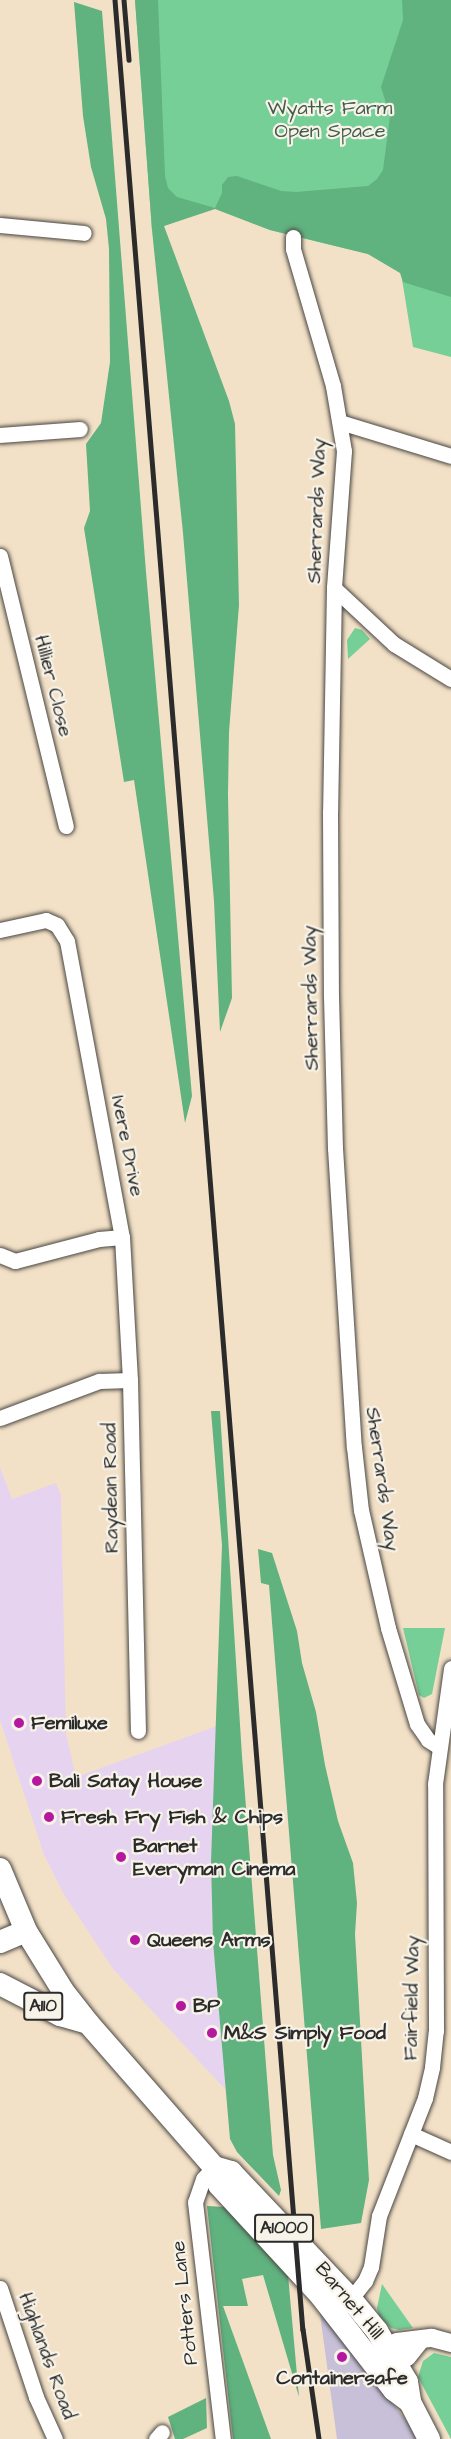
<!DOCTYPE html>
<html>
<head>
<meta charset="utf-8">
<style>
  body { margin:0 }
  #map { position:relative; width:451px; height:2439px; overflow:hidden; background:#f3e1c7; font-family:"Architects Daughter",sans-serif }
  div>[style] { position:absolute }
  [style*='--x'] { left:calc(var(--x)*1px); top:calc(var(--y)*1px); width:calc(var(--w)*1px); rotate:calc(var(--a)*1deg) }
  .built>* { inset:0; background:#e5d3f0 }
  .industrial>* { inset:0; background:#c7c0d8 }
  .green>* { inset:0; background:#76cf96 }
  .forest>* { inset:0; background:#60b27f }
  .roads { filter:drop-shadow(0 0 2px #494642) drop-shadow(0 0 2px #494642) }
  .minor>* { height:15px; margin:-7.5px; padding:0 7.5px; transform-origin:7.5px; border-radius:7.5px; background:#fff }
  .tertiary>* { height:18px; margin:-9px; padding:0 9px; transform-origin:9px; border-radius:9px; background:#fff }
  .primary>* { height:22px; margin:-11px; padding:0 11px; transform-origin:11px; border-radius:11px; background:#fff }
  .rail>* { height:4.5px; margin:-2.25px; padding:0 2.25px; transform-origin:2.25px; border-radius:2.25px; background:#2b2b2b }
  .dots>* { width:16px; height:16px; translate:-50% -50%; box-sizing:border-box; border:3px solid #f7f3e8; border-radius:50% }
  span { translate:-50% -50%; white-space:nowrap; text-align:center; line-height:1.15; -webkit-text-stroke:4.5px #f7f3e8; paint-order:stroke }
  .shield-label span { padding:2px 4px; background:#f7f3e8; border:2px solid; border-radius:4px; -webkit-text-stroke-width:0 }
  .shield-label { font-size:18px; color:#2b2b2b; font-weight:700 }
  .park-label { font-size:20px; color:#425c4b }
  .street-label { font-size:20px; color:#2b2b2b }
  .poi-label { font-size:20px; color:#2b2b2b; font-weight:700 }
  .left { translate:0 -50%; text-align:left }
</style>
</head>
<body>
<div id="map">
  <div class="built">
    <div style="clip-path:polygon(0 1467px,12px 1499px,56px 1483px,61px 1495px,66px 1734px,76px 1777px,217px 1726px,211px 1862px,213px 1942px,226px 2090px,113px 1969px,63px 1893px,44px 1855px,0 1720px)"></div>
  </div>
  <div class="industrial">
    <div style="clip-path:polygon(319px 2307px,411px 2427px,417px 2439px,337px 2439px)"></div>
  </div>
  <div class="green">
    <div style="clip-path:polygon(135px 0,451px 0,451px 357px,413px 347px,401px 273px,368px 254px,270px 230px,215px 208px,152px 230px)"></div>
    <div style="clip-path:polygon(355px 628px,362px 630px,370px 639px,348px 659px,347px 640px)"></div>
    <div style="clip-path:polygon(445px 1628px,432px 1694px,424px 1698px,419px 1695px,403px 1628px)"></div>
    <div style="clip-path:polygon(382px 2284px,413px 2328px,399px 2330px,391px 2328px,379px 2316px,377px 2308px)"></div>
    <div style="clip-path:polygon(434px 2353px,451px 2357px,451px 2439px,418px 2377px,423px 2361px)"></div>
  </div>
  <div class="forest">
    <div style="clip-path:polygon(135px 0,158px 0,165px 176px,168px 188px,177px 197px,215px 208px,222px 193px,222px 185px,228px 177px,237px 176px,281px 191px,296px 192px,368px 186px,377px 179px,383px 170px,390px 116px,381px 87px,403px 20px,402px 0,451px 0,451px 297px,403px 282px,400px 273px,368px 254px,270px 230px,215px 209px,164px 226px,229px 401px,235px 424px,239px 605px,229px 732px,228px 795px,232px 998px,220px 1032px,214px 901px,183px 533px,152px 230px)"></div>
    <div style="clip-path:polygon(74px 2px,102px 11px,146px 572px,192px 1096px,185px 1123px,134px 780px,124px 782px,84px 528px,90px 511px,86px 444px,101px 423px,110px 362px,109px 249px,106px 219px,91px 167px,83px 116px)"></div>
    <div style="clip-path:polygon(211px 1411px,220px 1411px,242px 1756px,273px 2155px,281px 2190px,279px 2196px,237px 2152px,230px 2139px,213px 1942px,211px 1862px,222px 1545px)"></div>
    <div style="clip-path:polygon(258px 1549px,272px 1553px,297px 1631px,302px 1663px,316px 1712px,325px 1765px,338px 1821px,353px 1863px,357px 1903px,355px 1934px,369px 2180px,361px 2223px,321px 2229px,269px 1585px,261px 1583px)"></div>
    <div style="clip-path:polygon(207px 2206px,225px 2207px,288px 2275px,299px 2397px,263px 2275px,242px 2279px,248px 2306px,223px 2306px,271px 2439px,233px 2439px)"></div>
    <div style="clip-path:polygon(206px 2398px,207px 2428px,183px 2439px,175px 2439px,168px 2417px)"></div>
  </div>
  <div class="roads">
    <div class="minor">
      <div style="--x:0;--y:225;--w:84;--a:5.4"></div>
      <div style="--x:293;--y:237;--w:12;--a:90"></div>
      <div style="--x:293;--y:249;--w:143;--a:73.7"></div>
      <div style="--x:333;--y:386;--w:66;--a:80.4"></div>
      <div style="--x:344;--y:451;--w:137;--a:94.2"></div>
      <div style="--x:334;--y:588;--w:224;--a:91"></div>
      <div style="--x:330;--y:812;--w:184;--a:89.7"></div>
      <div style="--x:331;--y:996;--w:152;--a:88.5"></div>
      <div style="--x:335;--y:1148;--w:300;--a:86.4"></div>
      <div style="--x:354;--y:1447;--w:63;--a:83.7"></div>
      <div style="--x:361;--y:1510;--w:121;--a:77.1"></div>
      <div style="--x:388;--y:1628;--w:100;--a:73.2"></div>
      <div style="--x:417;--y:1724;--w:19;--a:55"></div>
      <div style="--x:428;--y:1740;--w:13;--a:32"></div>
      <div style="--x:340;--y:422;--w:116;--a:17"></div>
      <div style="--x:0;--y:435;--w:80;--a:-4.3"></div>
      <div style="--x:0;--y:556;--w:278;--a:76.3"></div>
      <div style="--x:334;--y:588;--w:82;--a:43"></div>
      <div style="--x:394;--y:644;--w:67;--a:31.6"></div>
      <div style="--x:0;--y:930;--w:47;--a:-12.3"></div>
      <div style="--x:46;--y:920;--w:12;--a:24"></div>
      <div style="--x:57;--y:925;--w:19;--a:58"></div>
      <div style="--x:67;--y:941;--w:301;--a:79.5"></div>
      <div style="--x:122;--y:1237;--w:143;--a:86.8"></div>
      <div style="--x:0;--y:1255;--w:16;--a:22"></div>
      <div style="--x:15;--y:1261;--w:87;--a:-14.7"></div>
      <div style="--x:99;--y:1239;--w:23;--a:-5"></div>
      <div style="--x:0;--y:1418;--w:106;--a:-20.5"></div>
      <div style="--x:99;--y:1381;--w:31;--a:-2"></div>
      <div style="--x:130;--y:1380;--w:351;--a:88.7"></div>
      <div style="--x:411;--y:2134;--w:44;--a:24.2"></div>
      <div style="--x:214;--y:2167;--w:16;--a:133"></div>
      <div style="--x:203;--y:2179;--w:24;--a:109"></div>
      <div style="--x:195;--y:2202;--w:239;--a:83.3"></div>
      <div style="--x:0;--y:2288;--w:115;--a:71.7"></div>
      <div style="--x:36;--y:2397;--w:46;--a:65.7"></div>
      <div style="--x:346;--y:2305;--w:31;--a:-52"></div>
      <div style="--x:365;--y:2281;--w:15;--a:-67"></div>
      <div style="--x:371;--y:2267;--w:52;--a:-81.1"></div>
      <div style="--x:379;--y:2216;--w:127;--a:-68.7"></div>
      <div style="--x:425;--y:2098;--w:32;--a:-77"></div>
      <div style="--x:432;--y:2067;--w:36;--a:-84"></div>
      <div style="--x:436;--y:2031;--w:247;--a:-90.2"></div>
      <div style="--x:435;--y:1784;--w:117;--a:-82.1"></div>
      <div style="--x:156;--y:2439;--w:9;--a:-49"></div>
    </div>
    <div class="tertiary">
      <div style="--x:384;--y:2360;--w:12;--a:-70"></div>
      <div style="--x:388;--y:2349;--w:11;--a:-38"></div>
      <div style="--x:397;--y:2342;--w:35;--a:-7"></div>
      <div style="--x:432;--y:2338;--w:20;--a:15"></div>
      <div style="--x:384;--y:2361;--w:12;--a:5"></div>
      <div style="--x:396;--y:2362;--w:12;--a:-24"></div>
      <div style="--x:407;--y:2357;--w:21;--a:-51"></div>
    </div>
    <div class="primary">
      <div style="--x:0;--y:1869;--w:67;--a:67.2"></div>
      <div style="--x:26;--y:1931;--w:70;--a:58.3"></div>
      <div style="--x:63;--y:1991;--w:41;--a:52"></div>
      <div style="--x:88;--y:2023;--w:191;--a:48.8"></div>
      <div style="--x:214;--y:2167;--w:19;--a:74"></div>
      <div style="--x:219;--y:2185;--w:151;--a:47.4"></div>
      <div style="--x:321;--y:2296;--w:119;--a:52.2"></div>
      <div style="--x:394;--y:2390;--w:20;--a:37"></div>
      <div style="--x:0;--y:1942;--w:28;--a:-23"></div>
      <div style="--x:0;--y:1984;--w:68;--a:27.3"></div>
      <div style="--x:60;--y:2015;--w:29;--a:16"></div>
      <div style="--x:214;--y:2167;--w:18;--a:16"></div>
      <div style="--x:231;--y:2172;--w:173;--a:46.6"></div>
      <div style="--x:350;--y:2298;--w:43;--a:50.7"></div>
      <div style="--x:377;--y:2331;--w:59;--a:59.5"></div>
      <div style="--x:407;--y:2382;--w:20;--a:81"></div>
      <div style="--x:410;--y:2402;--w:42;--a:62.8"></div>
    </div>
  </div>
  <div class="rail">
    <div style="--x:115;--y:0;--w:2337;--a:85.39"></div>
    <div style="--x:303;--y:2329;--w:111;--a:81.7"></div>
    <div style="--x:124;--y:0;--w:60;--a:85.2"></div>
  </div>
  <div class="dots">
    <div style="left:19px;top:1723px;background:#b5179e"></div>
    <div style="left:37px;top:1781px;background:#b5179e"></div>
    <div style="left:49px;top:1817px;background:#b5179e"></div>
    <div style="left:121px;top:1857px;background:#b5179e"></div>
    <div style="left:135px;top:1940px;background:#b5179e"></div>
    <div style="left:181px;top:2006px;background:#b5179e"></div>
    <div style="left:212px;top:2033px;background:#b5179e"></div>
    <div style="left:342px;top:2357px;background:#b5179e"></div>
  </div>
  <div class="shield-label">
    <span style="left:43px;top:2006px">A110</span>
    <span style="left:284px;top:2228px">A1000</span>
  </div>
  <div class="park-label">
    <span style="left:330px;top:120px">Wyatts Farm<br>Open Space</span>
  </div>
  <div class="street-label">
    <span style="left:317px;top:511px;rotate:-88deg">Sherrards Way</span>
    <span style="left:53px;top:686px;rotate:76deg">Hillier Close</span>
    <span style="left:311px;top:998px;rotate:-91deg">Sherrards Way</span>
    <span style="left:127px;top:1146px;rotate:79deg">Ivere Drive</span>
    <span style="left:382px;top:1479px;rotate:82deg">Sherrards Way</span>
    <span style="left:111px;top:1488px;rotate:-91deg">Raydean Road</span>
    <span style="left:412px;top:1998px;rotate:-89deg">Fairfield Way</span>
    <span style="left:349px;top:2301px;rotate:50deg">Barnet Hill</span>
    <span style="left:185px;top:2303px;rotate:-96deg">Potters Lane</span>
    <span style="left:47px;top:2356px;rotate:70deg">Highlands Road</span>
  </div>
  <div class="poi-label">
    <span class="left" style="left:31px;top:1723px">Femiluxe</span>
    <span class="left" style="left:49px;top:1781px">Bali Satay House</span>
    <span class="left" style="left:61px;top:1817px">Fresh Fry Fish &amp; Chips</span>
    <span class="left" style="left:133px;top:1858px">Barnet<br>Everyman Cinema</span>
    <span class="left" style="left:147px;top:1940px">Queens Arms</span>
    <span class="left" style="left:193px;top:2006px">BP</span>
    <span class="left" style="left:224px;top:2033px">M&amp;S Simply Food</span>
    <span style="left:342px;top:2378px">Containersafe</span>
  </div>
</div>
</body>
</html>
